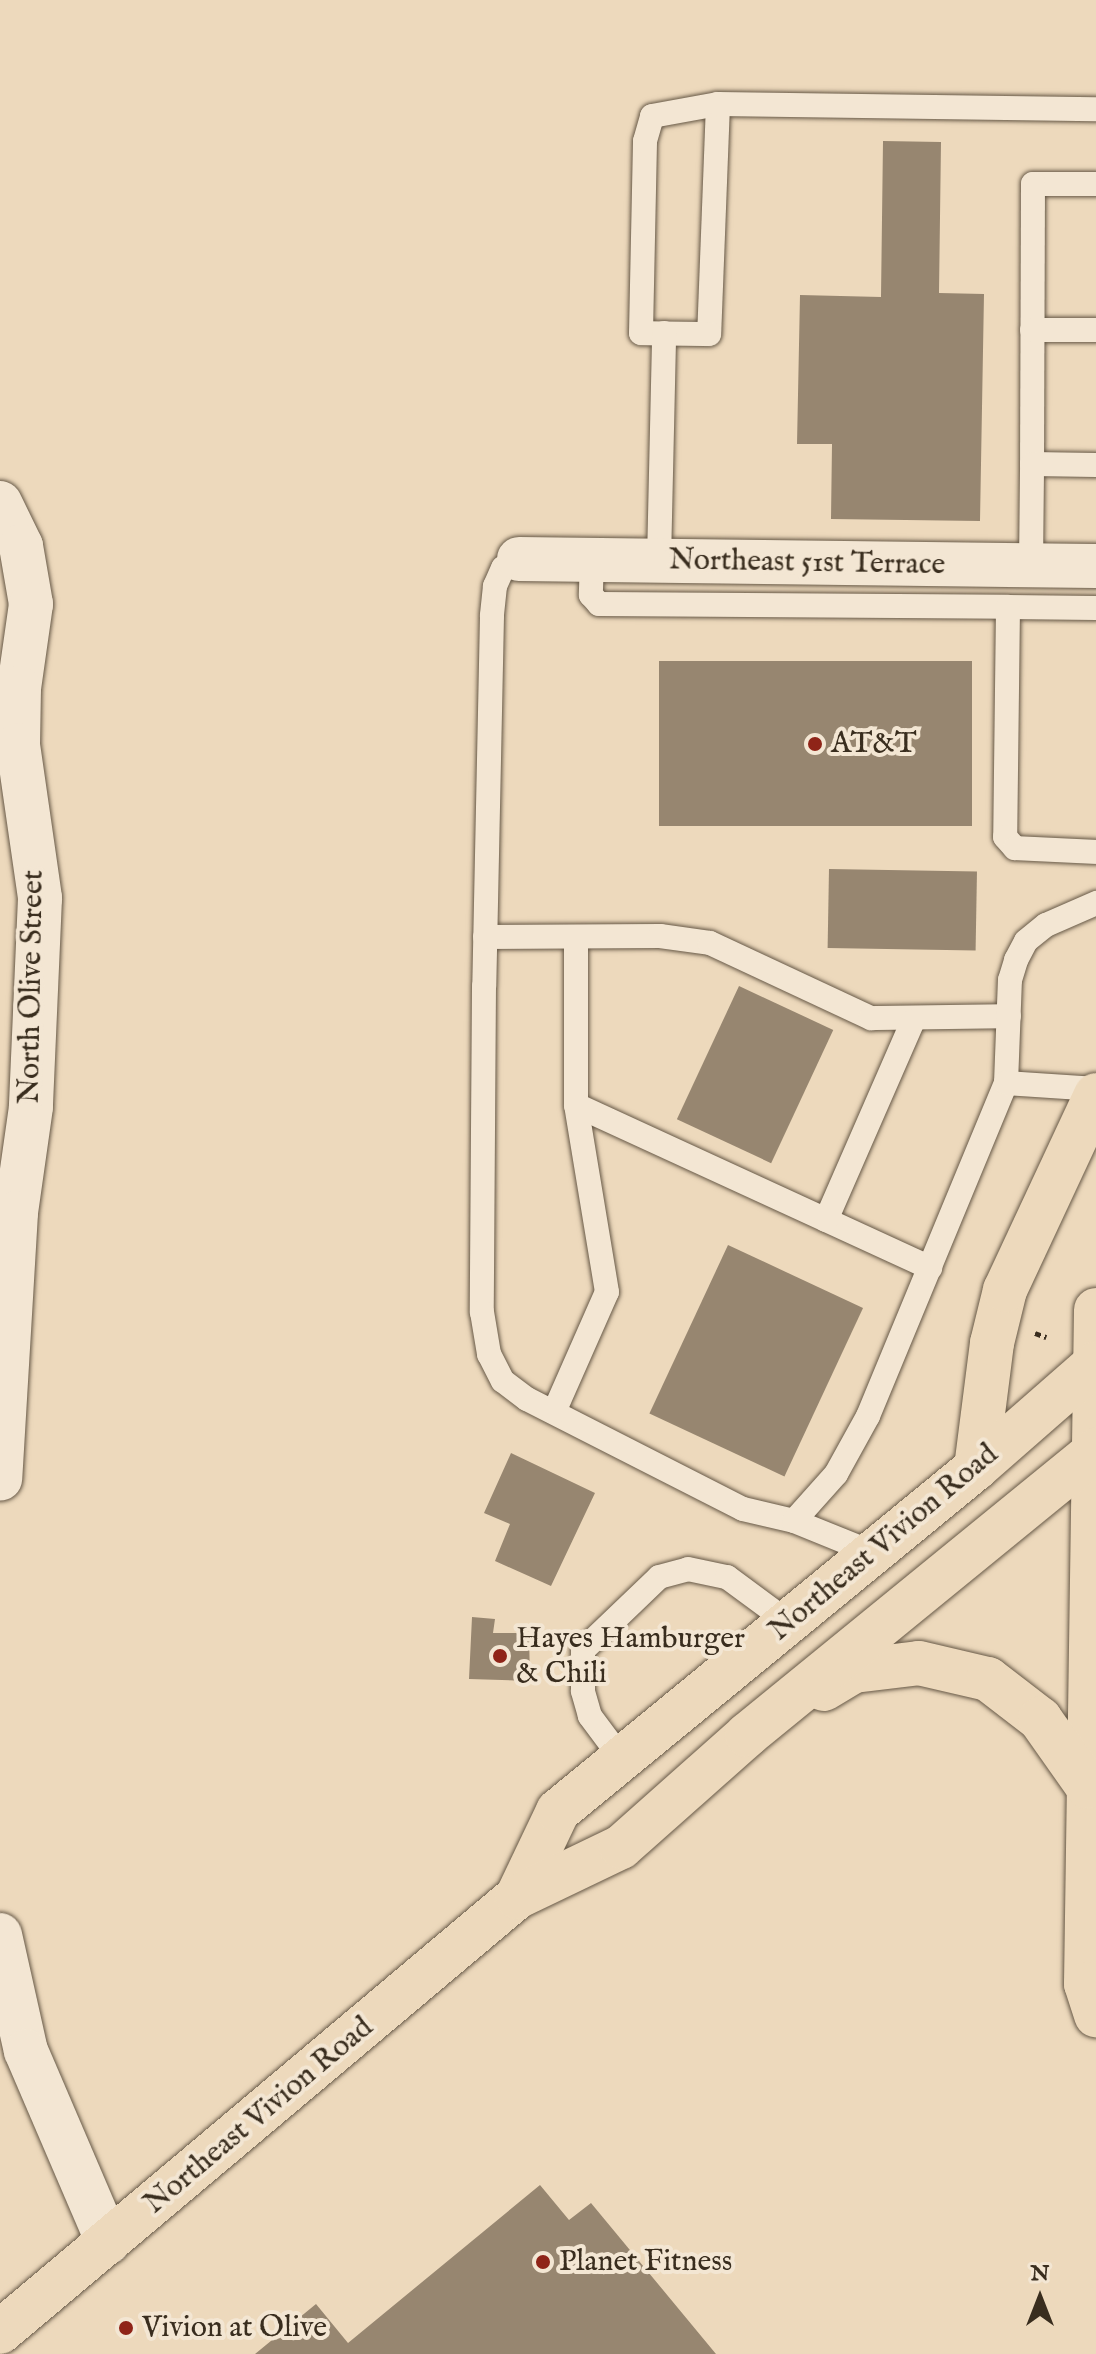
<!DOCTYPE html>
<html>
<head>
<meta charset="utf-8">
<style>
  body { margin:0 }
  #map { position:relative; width:1096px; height:2354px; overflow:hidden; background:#edd9bc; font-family:"IM FELL English",serif }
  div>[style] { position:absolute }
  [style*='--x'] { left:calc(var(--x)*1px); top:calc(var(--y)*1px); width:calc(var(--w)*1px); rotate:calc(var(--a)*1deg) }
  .building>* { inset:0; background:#978670; transform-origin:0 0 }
  .path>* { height:5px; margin-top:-2.5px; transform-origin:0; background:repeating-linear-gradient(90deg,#392d1e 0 6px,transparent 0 10px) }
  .roads { filter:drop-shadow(0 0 2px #665846) drop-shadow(0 0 2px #665846) }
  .lane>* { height:24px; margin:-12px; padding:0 12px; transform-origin:12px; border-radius:12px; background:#f3e6d3 }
  .street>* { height:44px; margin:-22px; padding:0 22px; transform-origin:22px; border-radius:22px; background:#f3e6d3 }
  .primary>* { height:44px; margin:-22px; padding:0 22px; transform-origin:22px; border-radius:22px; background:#edd9bc }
  .dots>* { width:22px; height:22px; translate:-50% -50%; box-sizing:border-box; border:4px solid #f3e6d3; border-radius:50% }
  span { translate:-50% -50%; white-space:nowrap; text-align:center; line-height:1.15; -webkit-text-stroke:8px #f3e6d3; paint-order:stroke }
  .street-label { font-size:30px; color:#392d1e }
  .poi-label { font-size:30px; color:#392d1e }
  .left { translate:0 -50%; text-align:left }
  .north { position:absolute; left:1000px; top:2258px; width:80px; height:80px; -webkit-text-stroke:6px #f3e6d3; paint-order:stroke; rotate:0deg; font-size:22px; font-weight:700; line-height:32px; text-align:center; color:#392d1e }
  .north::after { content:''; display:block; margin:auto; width:28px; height:36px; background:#392d1e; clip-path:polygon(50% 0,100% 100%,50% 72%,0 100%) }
</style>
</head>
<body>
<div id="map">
  <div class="building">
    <div style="clip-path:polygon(883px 141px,941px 142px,939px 293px,984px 294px,980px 521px,831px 519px,832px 444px,797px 444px,800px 295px,881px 297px)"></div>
    <div style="left:659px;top:661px;width:313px;height:165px"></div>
    <div style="left:829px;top:869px;width:148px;height:79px;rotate:1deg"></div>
    <div style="left:739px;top:986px;width:104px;height:147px;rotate:25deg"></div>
    <div style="left:728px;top:1245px;width:149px;height:186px;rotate:25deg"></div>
    <div style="clip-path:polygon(511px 1453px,595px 1493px,551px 1586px,495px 1561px,510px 1524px,484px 1513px)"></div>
    <div style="clip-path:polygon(472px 1617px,495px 1619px,493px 1633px,529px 1633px,530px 1681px,469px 1679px)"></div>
    <div style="clip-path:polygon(540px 2185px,569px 2220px,591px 2203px,716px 2354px,255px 2354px,316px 2304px,348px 2343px)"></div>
  </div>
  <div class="path">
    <div style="--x:1035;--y:1333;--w:12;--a:20"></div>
  </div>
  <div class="roads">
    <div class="lane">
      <div style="--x:718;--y:104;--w:230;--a:92.2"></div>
      <div style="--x:709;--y:334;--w:68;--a:-179.2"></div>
      <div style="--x:641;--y:333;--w:192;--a:-88.8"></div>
      <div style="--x:645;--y:141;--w:26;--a:-74"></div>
      <div style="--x:652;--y:116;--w:67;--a:-10.3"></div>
      <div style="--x:718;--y:104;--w:378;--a:0.8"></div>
      <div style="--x:1096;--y:184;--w:63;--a:180"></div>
      <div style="--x:1033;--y:184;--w:280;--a:90.2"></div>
      <div style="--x:1032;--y:464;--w:64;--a:0.9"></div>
      <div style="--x:1032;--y:330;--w:64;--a:0"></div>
      <div style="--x:519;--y:559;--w:18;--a:151"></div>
      <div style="--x:503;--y:568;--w:20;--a:114"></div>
      <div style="--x:495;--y:586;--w:30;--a:96"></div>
      <div style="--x:492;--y:616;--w:370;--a:91.2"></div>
      <div style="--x:484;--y:986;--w:326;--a:90.4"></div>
      <div style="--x:482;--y:1312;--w:43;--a:80.5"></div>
      <div style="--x:489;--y:1354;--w:30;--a:63"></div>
      <div style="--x:503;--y:1381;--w:30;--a:37"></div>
      <div style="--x:527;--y:1399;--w:242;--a:27"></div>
      <div style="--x:743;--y:1509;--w:52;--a:13.2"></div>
      <div style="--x:794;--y:1521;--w:85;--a:22.1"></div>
      <div style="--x:592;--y:560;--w:35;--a:92"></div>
      <div style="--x:591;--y:595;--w:12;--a:48"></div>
      <div style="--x:599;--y:604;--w:409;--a:0.4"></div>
      <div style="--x:659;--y:561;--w:228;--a:-88.7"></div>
      <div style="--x:1031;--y:566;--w:102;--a:-89.4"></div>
      <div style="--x:1096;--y:608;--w:88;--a:-179.3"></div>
      <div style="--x:1008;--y:607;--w:230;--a:90.7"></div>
      <div style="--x:1005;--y:837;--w:15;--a:48"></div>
      <div style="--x:1015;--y:848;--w:81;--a:2.8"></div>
      <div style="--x:485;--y:937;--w:175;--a:-0.3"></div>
      <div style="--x:660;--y:936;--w:50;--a:8"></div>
      <div style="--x:710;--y:943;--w:178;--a:25"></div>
      <div style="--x:871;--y:1018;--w:138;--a:-0.8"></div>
      <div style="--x:576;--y:937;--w:168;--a:90"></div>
      <div style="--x:576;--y:1105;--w:390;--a:24.7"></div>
      <div style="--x:1006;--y:1083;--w:103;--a:-87.8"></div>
      <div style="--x:1010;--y:980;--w:21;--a:-73"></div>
      <div style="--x:1016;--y:960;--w:21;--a:-62"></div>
      <div style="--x:1026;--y:941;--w:26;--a:-39"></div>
      <div style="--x:1046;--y:925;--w:55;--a:-23.7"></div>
      <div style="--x:826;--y:1220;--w:217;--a:-66.4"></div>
      <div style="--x:554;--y:1412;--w:131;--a:-66.2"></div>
      <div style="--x:607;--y:1292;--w:190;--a:-99.4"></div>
      <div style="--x:794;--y:1521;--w:63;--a:-48.2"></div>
      <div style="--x:836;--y:1474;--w:66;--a:-61.1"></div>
      <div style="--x:868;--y:1416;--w:360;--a:-67.5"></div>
      <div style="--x:1006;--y:1083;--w:90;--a:3.8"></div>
      <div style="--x:622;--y:1759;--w:54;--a:-126.7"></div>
      <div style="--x:590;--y:1716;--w:26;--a:-106"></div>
      <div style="--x:583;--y:1691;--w:41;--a:-90"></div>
      <div style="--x:583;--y:1650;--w:105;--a:-43.8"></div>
      <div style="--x:659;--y:1577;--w:30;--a:-15"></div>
      <div style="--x:688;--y:1569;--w:40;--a:12"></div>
      <div style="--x:727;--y:1577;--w:76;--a:36.4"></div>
    </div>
    <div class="street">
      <div style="--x:0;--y:503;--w:48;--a:64"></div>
      <div style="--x:21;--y:546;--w:59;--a:80.2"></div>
      <div style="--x:31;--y:604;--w:85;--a:98.1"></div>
      <div style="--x:19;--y:688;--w:57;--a:91"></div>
      <div style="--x:18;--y:745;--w:155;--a:81.8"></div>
      <div style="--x:40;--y:898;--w:209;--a:92.5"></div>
      <div style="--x:31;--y:1107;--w:107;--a:98.1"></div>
      <div style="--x:16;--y:1213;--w:266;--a:93.4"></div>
      <div style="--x:519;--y:559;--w:577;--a:0.7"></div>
      <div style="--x:0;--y:1935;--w:119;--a:77.4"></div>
      <div style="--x:26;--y:2051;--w:208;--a:66.8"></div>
    </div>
    <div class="primary">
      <div style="--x:1096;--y:1310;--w:674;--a:90.85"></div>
      <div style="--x:1086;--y:1984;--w:33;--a:72"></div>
      <div style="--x:976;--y:1468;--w:126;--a:-82.7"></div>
      <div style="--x:992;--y:1343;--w:55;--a:-76.2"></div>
      <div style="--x:1005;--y:1290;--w:215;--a:-65"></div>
      <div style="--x:824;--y:1689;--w:35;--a:-31"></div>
      <div style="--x:854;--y:1671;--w:65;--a:-7"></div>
      <div style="--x:919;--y:1663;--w:71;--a:13.1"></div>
      <div style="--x:988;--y:1679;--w:66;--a:37.6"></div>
      <div style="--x:1040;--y:1719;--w:83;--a:54.8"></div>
      <div style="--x:517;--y:1897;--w:95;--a:-64.5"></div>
      <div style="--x:558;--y:1811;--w:541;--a:-39.37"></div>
      <div style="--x:976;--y:1468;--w:159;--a:-41.2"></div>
      <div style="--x:0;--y:2332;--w:676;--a:-40.08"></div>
      <div style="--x:517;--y:1897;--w:115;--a:-25.7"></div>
      <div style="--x:621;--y:1847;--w:169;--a:-41.6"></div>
      <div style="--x:747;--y:1735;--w:451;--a:-39.2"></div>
    </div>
  </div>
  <div class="dots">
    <div style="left:815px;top:744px;background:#8f2418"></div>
    <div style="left:500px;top:1656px;background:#8f2418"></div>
    <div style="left:543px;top:2262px;background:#8f2418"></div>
    <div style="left:126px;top:2328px;background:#8f2418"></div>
  </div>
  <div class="street-label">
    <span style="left:807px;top:563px;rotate:1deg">Northeast 51st Terrace</span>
    <span style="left:32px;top:987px;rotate:-89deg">North Olive Street</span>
    <span style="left:884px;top:1543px;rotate:-40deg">Northeast Vivion Road</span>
    <span style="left:259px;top:2116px;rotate:-40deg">Northeast Vivion Road</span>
  </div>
  <div class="poi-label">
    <span class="left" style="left:831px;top:744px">AT&amp;T</span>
    <span class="left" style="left:516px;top:1656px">Hayes Hamburger<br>&amp; Chili</span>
    <span class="left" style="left:559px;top:2262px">Planet Fitness</span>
    <span class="left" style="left:142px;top:2328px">Vivion at Olive</span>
  </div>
  <div class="north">N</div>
</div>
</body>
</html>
